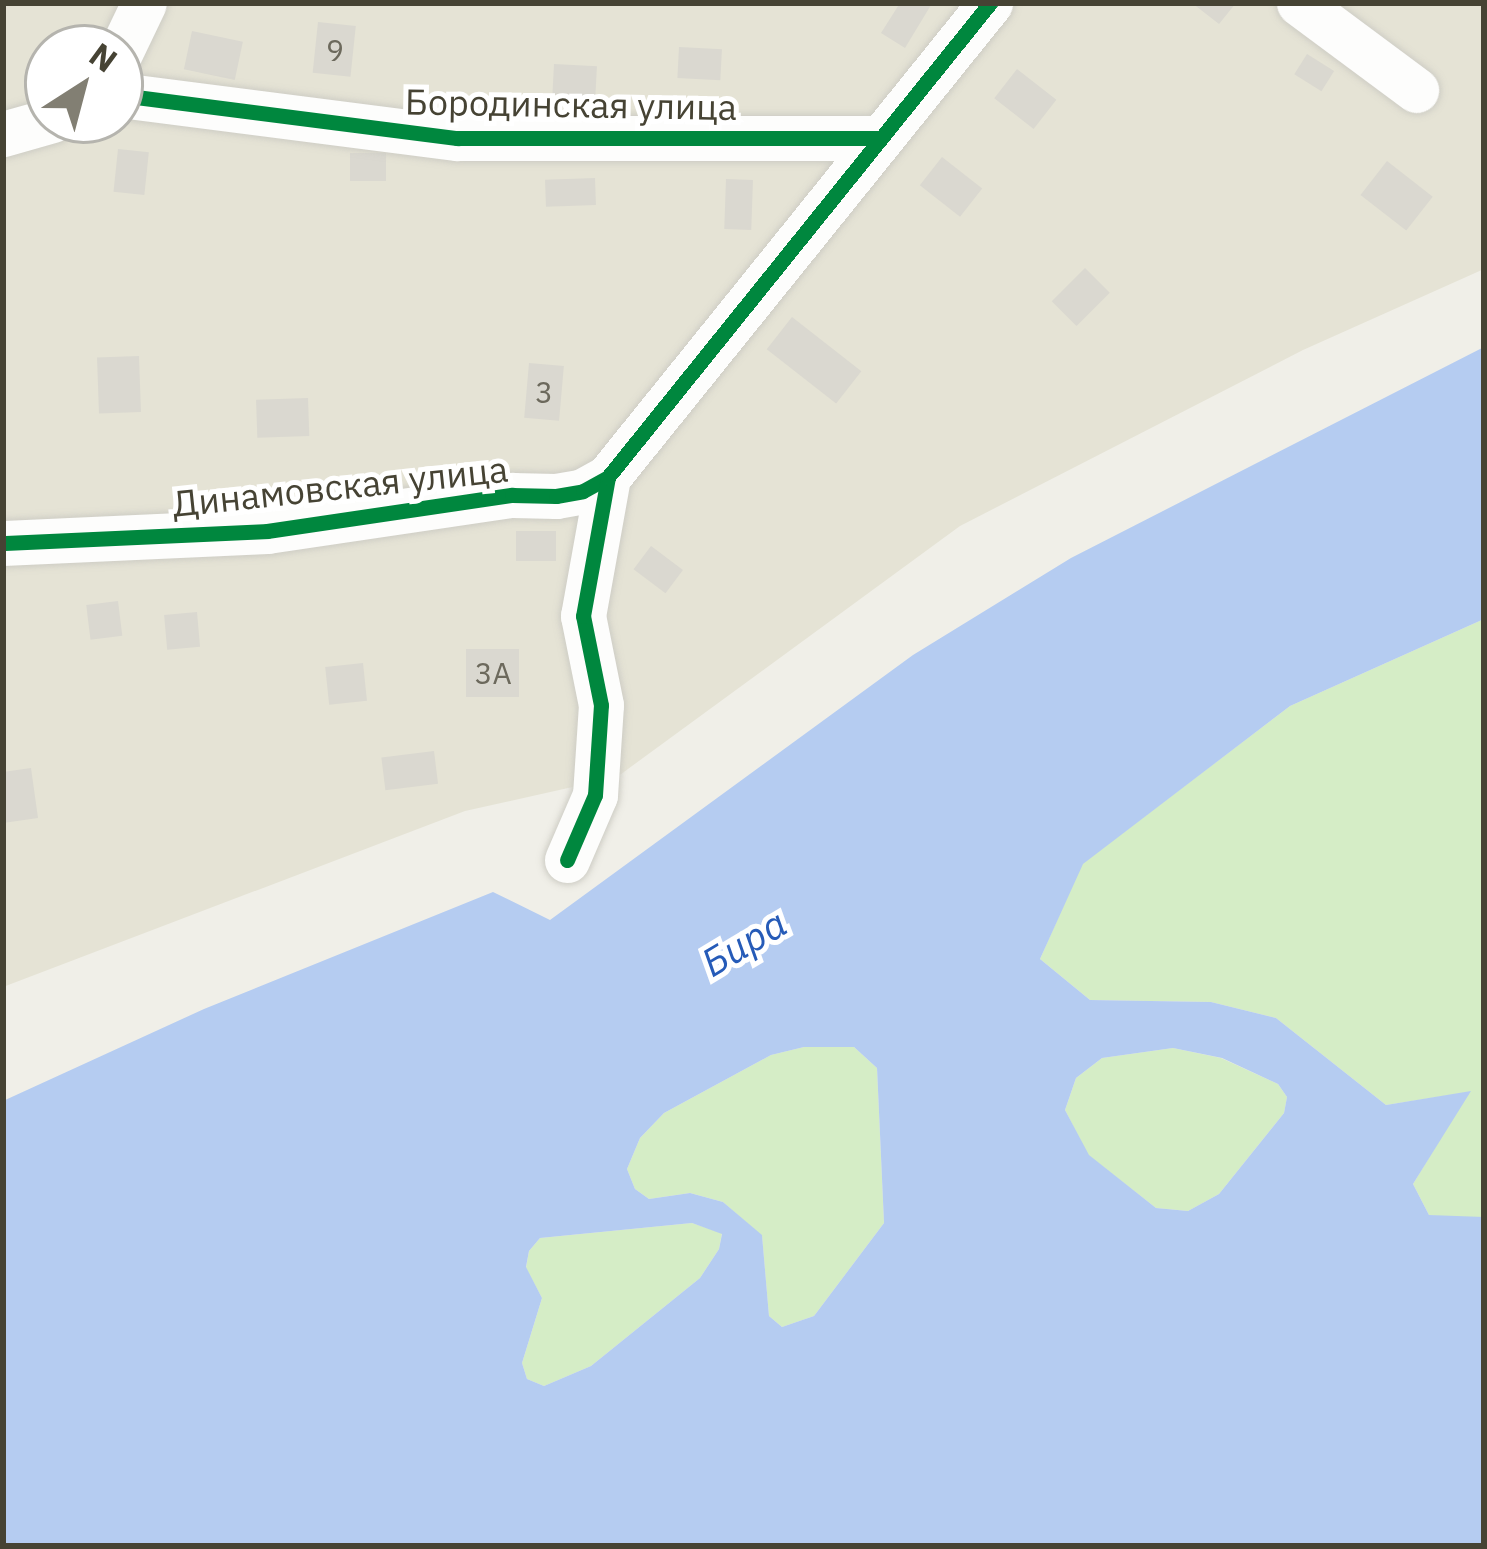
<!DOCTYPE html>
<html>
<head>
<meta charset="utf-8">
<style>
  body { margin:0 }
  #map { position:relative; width:1487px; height:1549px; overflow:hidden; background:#f0efe8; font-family:"IBM Plex Sans",sans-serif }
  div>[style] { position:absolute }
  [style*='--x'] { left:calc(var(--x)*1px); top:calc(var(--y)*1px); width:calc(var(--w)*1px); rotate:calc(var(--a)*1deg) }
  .residential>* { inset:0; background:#e5e3d5 }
  .green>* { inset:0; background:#d5edc6 }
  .water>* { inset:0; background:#b5ccf1 }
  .building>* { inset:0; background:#dad8d0; transform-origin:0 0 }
  .roads { filter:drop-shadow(0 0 3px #cecdc5) drop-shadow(0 0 3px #cecdc5) }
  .minor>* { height:45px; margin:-22.5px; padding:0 22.5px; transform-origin:22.5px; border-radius:22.5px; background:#fdfdfc }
  .cycleway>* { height:15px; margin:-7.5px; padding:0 7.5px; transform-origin:7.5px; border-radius:7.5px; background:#00873e }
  span { translate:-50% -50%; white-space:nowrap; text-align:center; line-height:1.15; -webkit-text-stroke:10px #fff; paint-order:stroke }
  .number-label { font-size:30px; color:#6c695c }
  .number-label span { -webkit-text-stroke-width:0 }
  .street-label { font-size:36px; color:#464334 }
  .water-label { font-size:39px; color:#265bb8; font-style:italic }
  .frame { position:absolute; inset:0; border:6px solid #464334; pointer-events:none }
  .north { position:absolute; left:24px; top:24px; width:120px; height:120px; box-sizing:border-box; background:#fff; border:3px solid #b5b4ae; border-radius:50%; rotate:36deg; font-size:33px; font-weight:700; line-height:48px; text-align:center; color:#464334 }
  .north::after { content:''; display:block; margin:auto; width:42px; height:54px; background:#827f73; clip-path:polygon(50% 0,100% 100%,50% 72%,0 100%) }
</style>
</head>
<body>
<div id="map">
  <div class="residential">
    <div style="clip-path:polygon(evenodd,3px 3px,1484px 3px,1484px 269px,1303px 350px,960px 526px,617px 777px,465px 811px,3px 987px,3px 3px,48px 48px,120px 48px,120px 120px,48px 120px,48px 48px)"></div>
  </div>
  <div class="green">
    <div style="clip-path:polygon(1484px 619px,1484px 1217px,1463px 1220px,1429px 1215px,1413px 1184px,1469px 1092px,1386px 1105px,1276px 1018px,1211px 1002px,1090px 1000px,1040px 959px,1082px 864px,1290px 706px)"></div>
    <div style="clip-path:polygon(804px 1047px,854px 1047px,877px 1068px,884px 1223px,814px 1316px,782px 1327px,769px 1316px,762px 1236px,723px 1202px,690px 1193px,649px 1199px,635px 1189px,627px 1169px,640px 1138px,664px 1113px,771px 1055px)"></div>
    <div style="clip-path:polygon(1173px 1048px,1221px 1058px,1278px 1084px,1287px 1097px,1284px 1113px,1219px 1194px,1188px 1211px,1156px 1208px,1088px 1155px,1065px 1110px,1076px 1078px,1102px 1058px)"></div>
    <div style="clip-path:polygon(692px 1223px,722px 1233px,719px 1249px,700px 1278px,591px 1366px,544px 1386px,527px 1379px,522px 1363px,542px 1298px,526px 1268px,529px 1251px,540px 1238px)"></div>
  </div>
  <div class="water">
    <div style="clip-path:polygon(evenodd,1484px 347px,1484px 619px,1290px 706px,1083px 864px,1040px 959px,1090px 1000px,1211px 1002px,1276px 1018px,1386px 1105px,1471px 1091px,1413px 1184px,1429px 1215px,1484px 1217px,1484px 1546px,3px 1546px,3px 1101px,204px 1009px,493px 892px,550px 920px,913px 655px,1071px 558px,1484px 347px,804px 1047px,854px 1047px,877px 1068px,884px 1223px,814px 1316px,782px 1327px,769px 1316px,762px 1235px,723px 1202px,690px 1193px,649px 1199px,635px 1189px,627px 1169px,640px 1138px,664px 1113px,771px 1055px,804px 1047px,1484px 347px,1173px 1048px,1222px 1058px,1278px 1084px,1287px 1097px,1284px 1113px,1219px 1194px,1188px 1211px,1156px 1208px,1089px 1155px,1065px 1110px,1076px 1078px,1102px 1058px,1173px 1048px,1484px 347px,692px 1223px,722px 1234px,719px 1249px,700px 1278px,591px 1366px,544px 1386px,527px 1379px,522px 1363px,542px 1298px,526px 1267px,529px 1251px,540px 1238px,692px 1223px)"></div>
  </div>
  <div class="building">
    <div style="clip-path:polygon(900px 3px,931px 5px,905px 48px,881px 33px)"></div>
    <div style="clip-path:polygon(1192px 3px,1236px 3px,1219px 24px)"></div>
    <div style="left:318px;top:22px;width:38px;height:51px;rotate:6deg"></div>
    <div style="left:192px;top:31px;width:52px;height:39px;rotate:12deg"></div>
    <div style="left:679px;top:47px;width:43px;height:31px;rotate:3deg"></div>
    <div style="left:1307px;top:54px;width:32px;height:24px;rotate:32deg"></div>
    <div style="left:554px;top:64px;width:43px;height:31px;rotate:3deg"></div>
    <div style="left:1017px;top:69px;width:50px;height:37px;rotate:38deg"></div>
    <div style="left:118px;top:149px;width:31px;height:43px;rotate:6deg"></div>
    <div style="left:350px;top:153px;width:36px;height:28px"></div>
    <div style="left:942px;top:157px;width:51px;height:36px;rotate:38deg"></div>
    <div style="left:1387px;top:161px;width:58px;height:43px;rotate:38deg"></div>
    <div style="left:595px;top:178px;width:27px;height:50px;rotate:88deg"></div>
    <div style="left:726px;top:179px;width:27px;height:50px;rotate:2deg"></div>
    <div style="left:1085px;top:268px;width:35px;height:47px;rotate:45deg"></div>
    <div style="left:792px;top:317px;width:88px;height:41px;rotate:38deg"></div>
    <div style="left:139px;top:356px;width:56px;height:42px;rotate:88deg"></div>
    <div style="left:529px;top:363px;width:35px;height:55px;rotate:5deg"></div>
    <div style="left:308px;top:398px;width:38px;height:52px;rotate:88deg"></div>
    <div style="left:516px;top:531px;width:40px;height:30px"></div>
    <div style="left:651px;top:546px;width:40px;height:29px;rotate:37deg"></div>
    <div style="left:118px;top:601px;width:35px;height:32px;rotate:83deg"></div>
    <div style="left:197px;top:612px;width:35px;height:33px;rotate:85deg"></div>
    <div style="left:466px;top:649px;width:53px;height:48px"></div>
    <div style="left:363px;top:663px;width:38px;height:38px;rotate:84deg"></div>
    <div style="left:434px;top:751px;width:33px;height:53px;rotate:83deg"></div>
    <div style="clip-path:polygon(31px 768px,38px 818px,3px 823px,3px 772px)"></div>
  </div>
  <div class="roads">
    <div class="minor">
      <div style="--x:1299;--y:3;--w:146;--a:36.6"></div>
      <div style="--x:120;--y:53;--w:55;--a:-64.4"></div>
      <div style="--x:120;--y:95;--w:340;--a:7.3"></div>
      <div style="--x:457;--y:138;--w:421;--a:0"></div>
      <div style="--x:3;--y:134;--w:51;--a:-15.9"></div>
      <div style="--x:3;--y:543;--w:264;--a:-2.6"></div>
      <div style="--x:267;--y:531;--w:248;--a:-8.4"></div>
      <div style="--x:512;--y:495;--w:44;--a:1.3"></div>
      <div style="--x:556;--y:496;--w:27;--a:-10"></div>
      <div style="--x:583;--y:491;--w:29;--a:-29"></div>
      <div style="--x:567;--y:860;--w:71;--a:-66.7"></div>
      <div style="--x:595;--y:795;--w:90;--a:-86.2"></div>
      <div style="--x:601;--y:705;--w:91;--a:-101.4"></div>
      <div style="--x:583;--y:616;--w:141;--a:-79.8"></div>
      <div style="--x:608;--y:477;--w:609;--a:-51.13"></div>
    </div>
  </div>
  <div class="cycleway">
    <div style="--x:120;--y:95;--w:340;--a:7.3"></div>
    <div style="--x:457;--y:138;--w:421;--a:0"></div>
    <div style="--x:3;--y:543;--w:264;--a:-2.6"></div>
    <div style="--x:267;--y:531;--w:248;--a:-8.4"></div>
    <div style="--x:512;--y:495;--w:44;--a:1.3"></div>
    <div style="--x:556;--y:496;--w:27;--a:-10"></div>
    <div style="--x:583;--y:491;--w:29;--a:-29"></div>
    <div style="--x:567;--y:860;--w:71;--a:-66.7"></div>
    <div style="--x:595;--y:795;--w:90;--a:-86.2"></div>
    <div style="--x:601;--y:705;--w:91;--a:-101.4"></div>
    <div style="--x:583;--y:616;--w:141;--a:-79.8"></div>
    <div style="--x:608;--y:477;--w:609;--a:-51.13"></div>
  </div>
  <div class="number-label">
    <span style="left:335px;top:50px">9</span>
    <span style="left:544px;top:392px">3</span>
    <span style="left:493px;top:673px">3А</span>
  </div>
  <div class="street-label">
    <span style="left:571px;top:104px;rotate:1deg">Бородинская улица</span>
    <span style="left:340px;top:486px;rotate:-6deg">Динамовская улица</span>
  </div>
  <div class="water-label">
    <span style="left:744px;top:943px;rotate:-31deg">Бира</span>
  </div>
  <div class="frame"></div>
  <div class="north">N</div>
</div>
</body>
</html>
